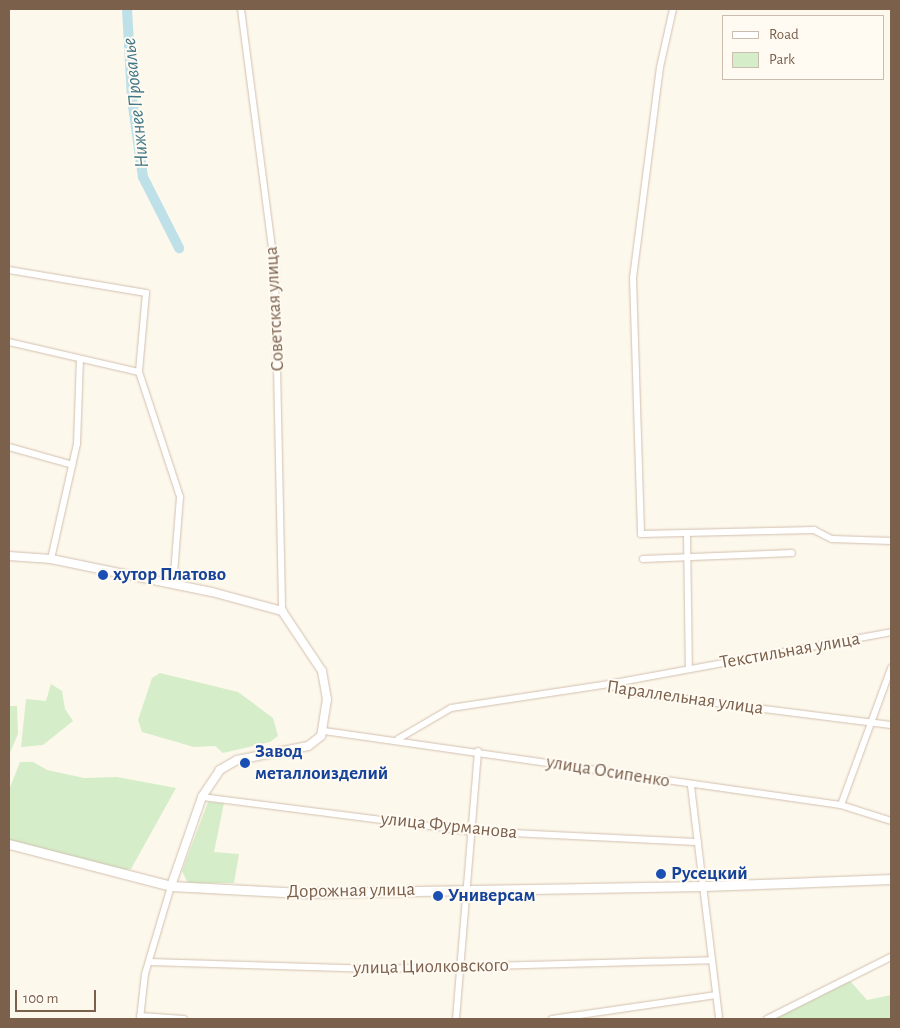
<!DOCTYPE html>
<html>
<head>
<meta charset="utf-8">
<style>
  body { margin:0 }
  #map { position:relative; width:900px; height:1028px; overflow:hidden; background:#fdf8ec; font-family:"Alegreya Sans",sans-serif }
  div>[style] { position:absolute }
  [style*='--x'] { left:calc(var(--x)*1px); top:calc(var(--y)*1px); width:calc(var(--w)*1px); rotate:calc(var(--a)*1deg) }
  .green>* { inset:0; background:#d5edc8 }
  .river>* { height:10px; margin:-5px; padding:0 5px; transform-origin:5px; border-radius:5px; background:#bee0e9 }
  .roads { filter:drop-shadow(0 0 1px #d2c0af) drop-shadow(0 0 1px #d2c0af) }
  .minor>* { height:6px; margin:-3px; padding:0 3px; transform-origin:3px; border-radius:3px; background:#fff }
  .tertiary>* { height:8px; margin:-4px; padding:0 4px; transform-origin:4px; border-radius:4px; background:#fff }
  .secondary>* { height:9px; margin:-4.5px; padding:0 4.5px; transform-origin:4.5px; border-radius:4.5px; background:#fff }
  .dots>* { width:14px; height:14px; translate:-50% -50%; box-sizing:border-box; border:2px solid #fffbf3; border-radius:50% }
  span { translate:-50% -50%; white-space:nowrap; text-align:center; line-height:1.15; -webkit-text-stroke:4px #fffbf3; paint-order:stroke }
  .street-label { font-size:19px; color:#7b604c }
  .transit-label { font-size:19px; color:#164399; font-weight:700 }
  .left { translate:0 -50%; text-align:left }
  .water-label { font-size:20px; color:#417787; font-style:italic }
  .frame { position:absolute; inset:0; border:10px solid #7b604c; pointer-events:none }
  .legend { position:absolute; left:722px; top:15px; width:162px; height:65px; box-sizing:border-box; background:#fffbf3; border:1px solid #cabdb0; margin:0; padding:6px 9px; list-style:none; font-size:15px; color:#7b604c }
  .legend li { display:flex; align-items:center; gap:10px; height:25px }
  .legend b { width:25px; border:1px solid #cabdb0 }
  .scale { position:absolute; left:15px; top:990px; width:81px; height:22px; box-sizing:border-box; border:2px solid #7b604c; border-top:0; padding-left:6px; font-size:15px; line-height:18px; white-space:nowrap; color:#7b604c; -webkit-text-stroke:4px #fffbf3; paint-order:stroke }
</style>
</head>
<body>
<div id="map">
  <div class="green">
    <div style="clip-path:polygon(160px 673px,238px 692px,273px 718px,278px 736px,270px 742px,223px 753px,215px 746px,194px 747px,142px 732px,138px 720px,152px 678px)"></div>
    <div style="clip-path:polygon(51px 684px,62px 691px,65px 709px,73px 721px,43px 745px,21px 747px,26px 699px,46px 701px)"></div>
    <div style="clip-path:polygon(9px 706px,17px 706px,18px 734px,9px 755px)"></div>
    <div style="clip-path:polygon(20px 762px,33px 762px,47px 770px,84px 778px,117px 777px,176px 788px,131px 869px,122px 870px,9px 841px,9px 790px)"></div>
    <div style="clip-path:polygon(208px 802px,224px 803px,214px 852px,239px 854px,234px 883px,188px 883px,182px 871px)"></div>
    <div style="clip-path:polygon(850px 981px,867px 1000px,891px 995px,891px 1019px,761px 1019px)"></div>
  </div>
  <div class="river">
    <div style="--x:127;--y:9;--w:90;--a:86.8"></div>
    <div style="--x:132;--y:99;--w:79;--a:82"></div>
    <div style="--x:143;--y:177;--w:80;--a:63.1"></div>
  </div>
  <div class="roads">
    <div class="minor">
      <div style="--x:241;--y:9;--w:264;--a:82.6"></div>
      <div style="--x:275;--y:271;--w:340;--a:88.8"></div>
      <div style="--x:673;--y:9;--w:59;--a:102.6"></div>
      <div style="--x:660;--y:67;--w:213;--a:97.3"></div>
      <div style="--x:633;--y:278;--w:256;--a:88.2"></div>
      <div style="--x:641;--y:534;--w:173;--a:-1.3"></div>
      <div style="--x:814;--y:530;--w:20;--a:27"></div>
      <div style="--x:832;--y:539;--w:59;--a:1.9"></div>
      <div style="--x:9;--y:270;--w:139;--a:9.5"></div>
      <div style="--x:146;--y:293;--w:79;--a:95.1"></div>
      <div style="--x:139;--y:372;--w:132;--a:71.8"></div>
      <div style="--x:180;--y:497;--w:88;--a:94.5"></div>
      <div style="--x:9;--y:342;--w:133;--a:13"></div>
      <div style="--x:9;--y:447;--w:66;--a:15.7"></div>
      <div style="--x:687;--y:534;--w:135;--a:89.2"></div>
      <div style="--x:51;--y:559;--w:118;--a:-77.3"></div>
      <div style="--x:77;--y:444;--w:85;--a:-88"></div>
      <div style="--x:643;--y:559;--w:149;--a:-2.3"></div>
      <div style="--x:609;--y:684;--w:14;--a:30"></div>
      <div style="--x:621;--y:691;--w:272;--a:7.2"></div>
      <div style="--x:324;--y:731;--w:522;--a:8.15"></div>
      <div style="--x:841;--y:805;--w:52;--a:17.7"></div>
      <div style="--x:398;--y:739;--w:61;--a:-30.3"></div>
      <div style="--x:451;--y:708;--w:160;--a:-8.6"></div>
      <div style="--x:609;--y:684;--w:287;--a:-10.4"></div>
      <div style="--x:691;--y:786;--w:235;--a:83.1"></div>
      <div style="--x:202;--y:797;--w:269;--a:7.3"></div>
      <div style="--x:469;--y:831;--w:229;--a:2.8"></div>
      <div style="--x:841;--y:805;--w:146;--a:-69.9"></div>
      <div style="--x:150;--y:962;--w:225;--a:1.8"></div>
      <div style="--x:375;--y:969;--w:337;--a:-1.5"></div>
      <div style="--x:140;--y:1016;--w:44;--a:3.9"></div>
      <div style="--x:140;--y:1019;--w:45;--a:-83.7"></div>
      <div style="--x:145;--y:974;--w:92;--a:-73.5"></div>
      <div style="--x:456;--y:1019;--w:269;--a:-85.3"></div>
      <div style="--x:552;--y:1019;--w:166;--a:-8.3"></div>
      <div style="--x:767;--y:1019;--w:139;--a:-26.6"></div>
    </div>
    <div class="tertiary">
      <div style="--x:9;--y:556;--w:42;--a:4.1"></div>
      <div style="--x:51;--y:559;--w:164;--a:11.6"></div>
      <div style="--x:212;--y:592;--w:73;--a:15.2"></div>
      <div style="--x:282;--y:611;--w:72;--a:56.3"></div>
      <div style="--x:322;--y:671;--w:28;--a:80"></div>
      <div style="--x:327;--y:699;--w:37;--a:99"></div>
      <div style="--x:321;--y:736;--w:16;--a:142"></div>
      <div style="--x:308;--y:746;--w:72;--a:168.8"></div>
      <div style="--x:237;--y:760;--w:20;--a:150"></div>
      <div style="--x:220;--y:770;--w:32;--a:124"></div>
      <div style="--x:202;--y:797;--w:94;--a:109.2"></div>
    </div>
    <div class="secondary">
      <div style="--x:9;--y:844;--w:167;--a:14.5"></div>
      <div style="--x:171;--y:886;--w:131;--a:3.1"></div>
      <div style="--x:302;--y:893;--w:401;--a:-1"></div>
      <div style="--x:703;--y:886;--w:188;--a:-2.1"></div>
    </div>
  </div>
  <div class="dots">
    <div style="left:103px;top:575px;background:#1a4fb4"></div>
    <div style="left:245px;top:763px;background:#1a4fb4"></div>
    <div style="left:661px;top:874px;background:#1a4fb4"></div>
    <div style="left:438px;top:896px;background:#1a4fb4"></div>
  </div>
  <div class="street-label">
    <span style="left:275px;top:309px;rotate:-93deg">Советская улица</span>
    <span style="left:790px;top:651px;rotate:-10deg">Текстильная улица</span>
    <span style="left:685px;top:698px;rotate:8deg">Параллельная улица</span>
    <span style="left:608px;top:772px;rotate:9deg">улица Осипенко</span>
    <span style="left:449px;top:826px;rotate:6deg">улица Фурманова</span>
    <span style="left:351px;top:891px;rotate:-1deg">Дорожная улица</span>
    <span style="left:431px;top:967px;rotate:-1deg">улица Циолковского</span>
  </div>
  <div class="transit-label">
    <span class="left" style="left:113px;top:575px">хутор Платово</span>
    <span class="left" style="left:255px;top:763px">Завод<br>металлоизделий</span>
    <span class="left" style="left:671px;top:874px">Русецкий</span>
    <span class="left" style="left:448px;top:896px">Универсам</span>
  </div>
  <div class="water-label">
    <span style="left:136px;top:103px;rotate:-96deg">Нижнее Провалье</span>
  </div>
  <div class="frame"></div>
  <ul class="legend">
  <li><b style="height:6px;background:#fff"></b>Road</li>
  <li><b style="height:14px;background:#d5edc8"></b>Park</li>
  </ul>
  <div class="scale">100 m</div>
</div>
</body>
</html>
